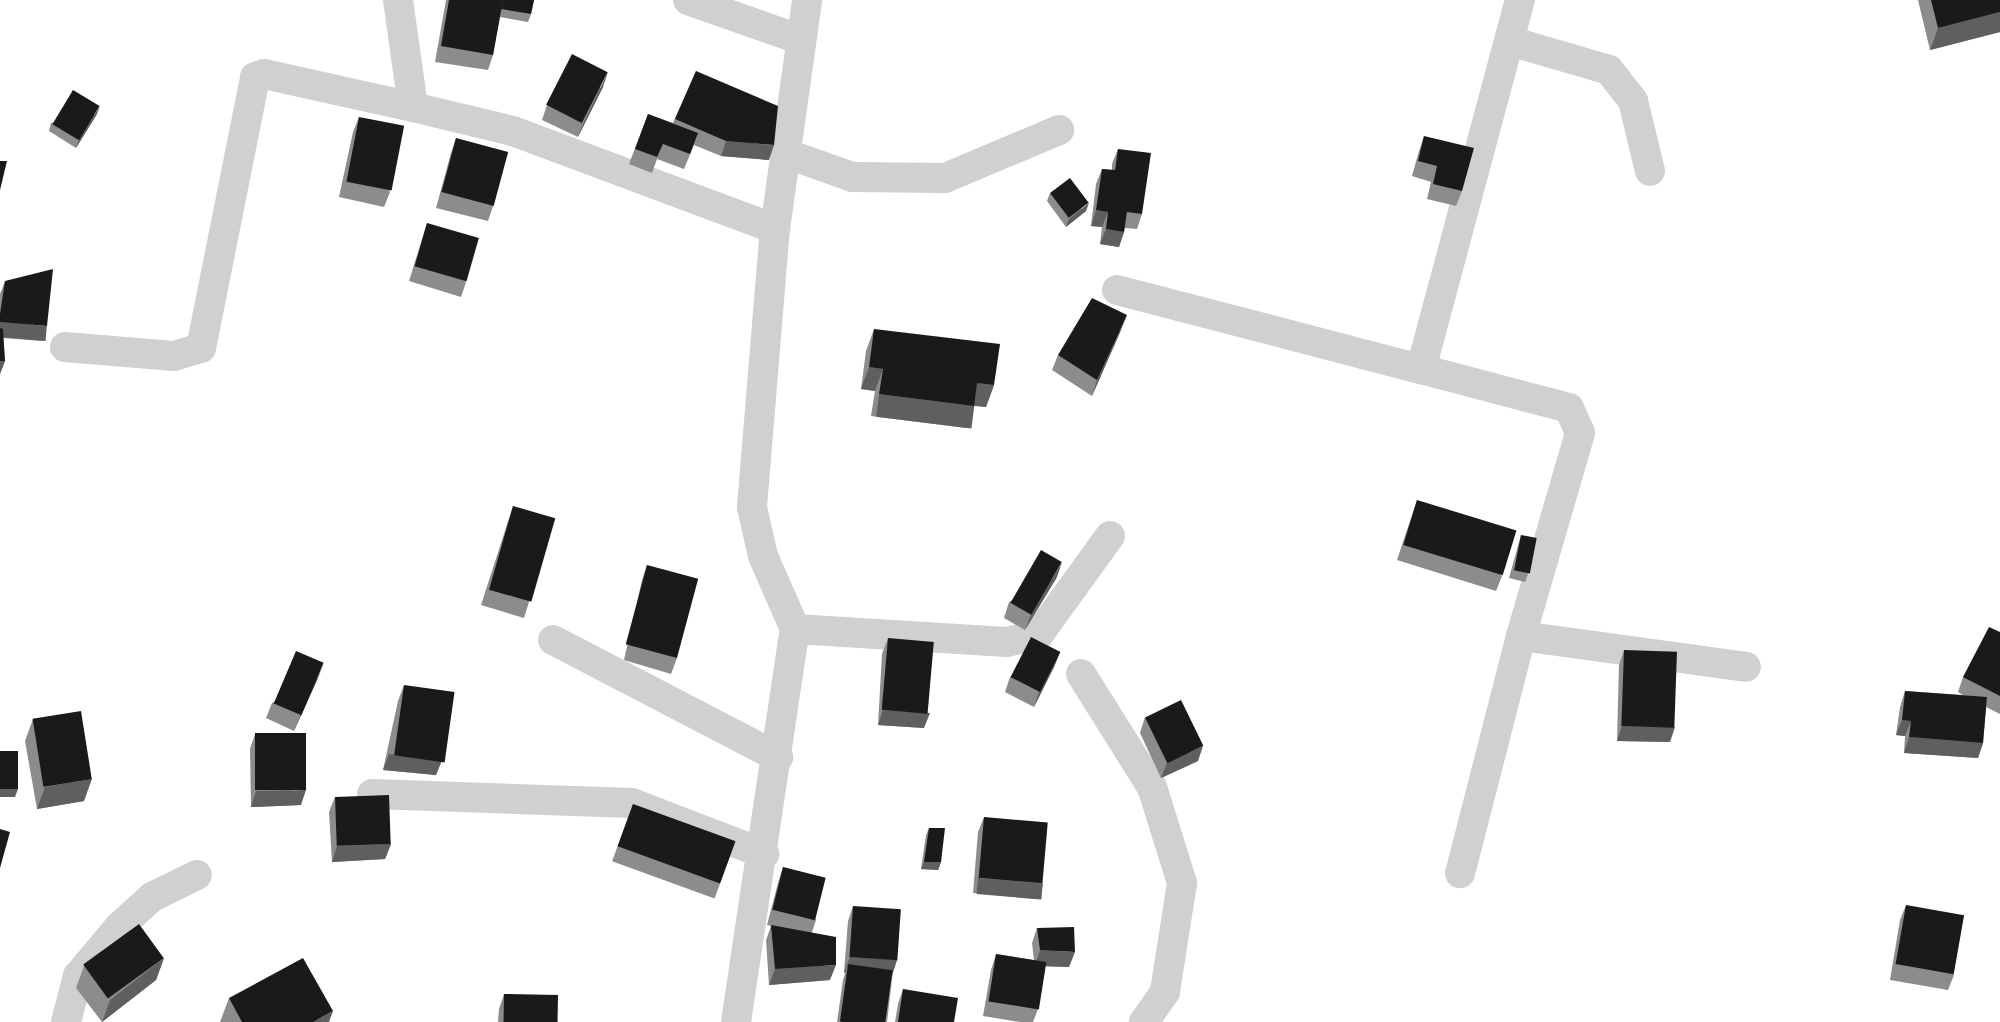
<!DOCTYPE html>
<html>
<head>
<meta charset="utf-8">
<style>
  body { margin:0 }
  #map { position:relative; width:2000px; height:1022px; overflow:hidden; background:#fff; font-family:Barlow,sans-serif }
  div>[style] { position:absolute }
  [style*='--x'] { left:calc(var(--x)*1px); top:calc(var(--y)*1px); width:calc(var(--w)*1px); rotate:calc(var(--a)*1deg) }
  .street>* { height:30px; margin:-15px; padding:0 15px; transform-origin:15px; border-radius:15px; background:#d0d0d0 }
  .wall>* { inset:0; background:#8c8c8c; transform-origin:0 0 }
  .shaded-wall>* { inset:0; background:#5f5f5f; transform-origin:0 0 }
  .building>* { inset:0; background:#1a1a1a; transform-origin:0 0 }
  span { translate:-50% -50%; white-space:nowrap; text-align:center; line-height:1.15; -webkit-text-stroke:6px #fff; paint-order:stroke }
</style>
</head>
<body>
<div id="map">
  <div class="street">
    <div style="--x:398;--y:0;--w:108;--a:82"></div>
    <div style="--x:413;--y:107;--w:103;--a:13.5"></div>
    <div style="--x:513;--y:131;--w:280;--a:20.5"></div>
    <div style="--x:688;--y:0;--w:118;--a:19.4"></div>
    <div style="--x:1510;--y:41;--w:103;--a:16.3"></div>
    <div style="--x:1609;--y:70;--w:39;--a:52"></div>
    <div style="--x:1633;--y:101;--w:72;--a:76.3"></div>
    <div style="--x:785;--y:153;--w:71;--a:19.7"></div>
    <div style="--x:852;--y:177;--w:93;--a:0.6"></div>
    <div style="--x:945;--y:178;--w:124;--a:-22.8"></div>
    <div style="--x:1117;--y:290;--w:314;--a:14.6"></div>
    <div style="--x:1421;--y:369;--w:382;--a:-75"></div>
    <div style="--x:65;--y:347;--w:109;--a:4.7"></div>
    <div style="--x:174;--y:356;--w:28;--a:-17"></div>
    <div style="--x:201;--y:348;--w:276;--a:-78.7"></div>
    <div style="--x:255;--y:77;--w:9;--a:-18"></div>
    <div style="--x:264;--y:74;--w:153;--a:12.5"></div>
    <div style="--x:1421;--y:369;--w:153;--a:14.8"></div>
    <div style="--x:1569;--y:408;--w:27;--a:66"></div>
    <div style="--x:1580;--y:433;--w:211;--a:106.2"></div>
    <div style="--x:1521;--y:636;--w:245;--a:104.4"></div>
    <div style="--x:795;--y:629;--w:212;--a:3.5"></div>
    <div style="--x:1007;--y:642;--w:33;--a:-14"></div>
    <div style="--x:1039;--y:634;--w:121;--a:-54.1"></div>
    <div style="--x:1521;--y:636;--w:227;--a:7.8"></div>
    <div style="--x:553;--y:640;--w:254;--a:27.5"></div>
    <div style="--x:1081;--y:674;--w:133;--a:57.9"></div>
    <div style="--x:1152;--y:787;--w:101;--a:72.6"></div>
    <div style="--x:1182;--y:883;--w:110;--a:98.9"></div>
    <div style="--x:1165;--y:992;--w:37;--a:125"></div>
    <div style="--x:372;--y:794;--w:260;--a:2"></div>
    <div style="--x:632;--y:803;--w:142;--a:21.1"></div>
    <div style="--x:66;--y:1022;--w:48;--a:-75.4"></div>
    <div style="--x:78;--y:976;--w:65;--a:-50"></div>
    <div style="--x:120;--y:926;--w:43;--a:-42.2"></div>
    <div style="--x:152;--y:897;--w:50;--a:-26.1"></div>
    <div style="--x:736;--y:1022;--w:397;--a:-81.5"></div>
    <div style="--x:795;--y:629;--w:80;--a:-113.7"></div>
    <div style="--x:763;--y:556;--w:50;--a:-102.7"></div>
    <div style="--x:752;--y:507;--w:279;--a:-85.3"></div>
    <div style="--x:775;--y:229;--w:231;--a:-82"></div>
  </div>
  <div class="wall">
    <div style="clip-path:polygon(446px 0,534px 0,531px 14px,528px 22px,500px 17px,493px 55px,488px 70px,435px 62px)"></div>
    <div style="clip-path:polygon(1918px 0,2000px 0,2000px 32px,1930px 50px)"></div>
    <div style="clip-path:polygon(696px 71px,769px 160px,721px 156px,694px 145px,684px 169px,657px 159px,652px 173px,629px 164px,648px 114px,673px 123px)"></div>
    <div style="clip-path:polygon(603px 87px,578px 137px,542px 120px,547px 105px)"></div>
    <div style="clip-path:polygon(97px 114px,76px 148px,49px 131px,51px 123px)"></div>
    <div style="clip-path:polygon(359px 117px,390px 192px,384px 207px,339px 197px,353px 132px)"></div>
    <div style="clip-path:polygon(1424px 136px,1462px 191px,1456px 206px,1427px 199px,1431px 182px,1412px 176px,1419px 151px)"></div>
    <div style="clip-path:polygon(456px 138px,493px 206px,488px 221px,436px 208px,451px 153px)"></div>
    <div style="clip-path:polygon(1118px 149px,1142px 214px,1137px 229px,1125px 228px,1119px 247px,1100px 244px,1102px 227px,1091px 226px,1096px 184px,1102px 169px,1112px 170px,1112px 164px)"></div>
    <div style="clip-path:polygon(1050px 193px,1086px 211px,1066px 227px,1047px 201px)"></div>
    <div style="clip-path:polygon(427px 223px,466px 282px,461px 297px,409px 281px)"></div>
    <div style="clip-path:polygon(5px 281px,42px 341px,3px 338px,5px 361px,0 374px,0 294px)"></div>
    <div style="clip-path:polygon(874px 329px,994px 385px,986px 407px,974px 406px,966px 428px,871px 416px,875px 391px,861px 389px,866px 351px)"></div>
    <div style="clip-path:polygon(1121px 330px,1092px 396px,1052px 370px,1058px 355px)"></div>
    <div style="clip-path:polygon(1417px 500px,1502px 576px,1496px 591px,1397px 560px)"></div>
    <div style="clip-path:polygon(513px 506px,529px 602px,524px 618px,481px 605px)"></div>
    <div style="clip-path:polygon(1521px 535px,1528px 574px,1525px 582px,1509px 578px)"></div>
    <div style="clip-path:polygon(647px 565px,677px 658px,671px 674px,624px 660px,642px 580px)"></div>
    <div style="clip-path:polygon(1057px 577px,1025px 630px,1004px 618px,1009px 602px)"></div>
    <div style="clip-path:polygon(2000px 632px,2000px 714px,1986px 707px,1983px 743px,1978px 758px,1904px 753px,1905px 736px,1896px 735px,1900px 707px,1905px 691px,1963px 695px,1958px 692px,1963px 677px)"></div>
    <div style="clip-path:polygon(888px 638px,924px 728px,878px 725px,882px 654px)"></div>
    <div style="clip-path:polygon(1624px 650px,1670px 742px,1617px 741px,1619px 665px)"></div>
    <div style="clip-path:polygon(1060px 652px,1054px 667px,1034px 707px,1005px 692px,1010px 677px)"></div>
    <div style="clip-path:polygon(318px 678px,294px 731px,266px 718px,272px 703px)"></div>
    <div style="clip-path:polygon(404px 685px,442px 760px,436px 775px,383px 770px,398px 701px)"></div>
    <div style="clip-path:polygon(1145px 717px,1198px 761px,1161px 778px,1140px 733px)"></div>
    <div style="clip-path:polygon(33px 719px,84px 801px,37px 809px,25px 741px)"></div>
    <div style="clip-path:polygon(255px 734px,301px 805px,251px 807px,250px 749px)"></div>
    <div style="clip-path:polygon(335px 797px,391px 844px,385px 859px,332px 862px,329px 812px)"></div>
    <div style="left:633px;top:804px;width:109px;height:61px;rotate:20deg"></div>
    <div style="clip-path:polygon(984px 817px,1043px 884px,1037px 899px,973px 893px,978px 832px)"></div>
    <div style="clip-path:polygon(929px 828px,941px 862px,938px 870px,921px 869px,926px 835px)"></div>
    <div style="clip-path:polygon(783px 867px,816px 920px,812px 932px,830px 980px,769px 985px,766px 940px,771px 926px,767px 925px,778px 883px)"></div>
    <div style="clip-path:polygon(1906px 905px,1954px 975px,1948px 990px,1890px 980px,1900px 920px)"></div>
    <div style="clip-path:polygon(853px 906px,897px 960px,893px 971px,887px 1022px,837px 1022px,843px 980px,845px 973px,844px 972px,848px 921px)"></div>
    <div style="clip-path:polygon(1037px 928px,1069px 967px,1045px 966px,1038px 1009px,1033px 1022px,1020px 1022px,983px 1016px,991px 970px,996px 954px,1034px 960px,1032px 943px)"></div>
    <div style="clip-path:polygon(164px 958px,156px 980px,102px 1022px,76px 988px,84px 966px)"></div>
    <div style="clip-path:polygon(903px 989px,954px 1022px,895px 1022px,898px 1004px)"></div>
    <div style="clip-path:polygon(504px 994px,558px 1022px,498px 1022px,499px 1009px)"></div>
    <div style="clip-path:polygon(229px 998px,329px 1022px,220px 1022px)"></div>
  </div>
  <div class="shaded-wall">
    <div style="clip-path:polygon(2000px 12px,2000px 32px,1930px 50px,1938px 28px)"></div>
    <div style="clip-path:polygon(608px 72px,603px 87px,578px 137px,584px 122px)"></div>
    <div style="clip-path:polygon(100px 106px,97px 114px,76px 148px,79px 140px)"></div>
    <div style="clip-path:polygon(726px 141px,774px 145px,769px 160px,721px 156px)"></div>
    <div style="clip-path:polygon(1089px 203px,1086px 211px,1066px 227px,1069px 219px)"></div>
    <div style="clip-path:polygon(1096px 210px,1108px 212px,1102px 227px,1091px 226px)"></div>
    <div style="clip-path:polygon(1106px 229px,1124px 232px,1119px 247px,1100px 244px)"></div>
    <div style="clip-path:polygon(1127px 315px,1121px 330px,1092px 396px,1097px 380px)"></div>
    <div style="left:0;top:322px;width:47px;height:15px;rotate:5deg"></div>
    <div style="clip-path:polygon(0 361px,5px 361px,0 374px)"></div>
    <div style="clip-path:polygon(869px 367px,883px 369px,875px 391px,861px 389px)"></div>
    <div style="clip-path:polygon(977px 383px,994px 385px,986px 407px,969px 405px)"></div>
    <div style="left:879px;top:394px;width:96px;height:23px;rotate:7deg"></div>
    <div style="clip-path:polygon(1062px 562px,1057px 577px,1025px 630px,1031px 615px)"></div>
    <div style="clip-path:polygon(1060px 652px,1054px 667px,1034px 707px,1039px 692px)"></div>
    <div style="clip-path:polygon(324px 663px,318px 678px,294px 731px,300px 716px)"></div>
    <div style="clip-path:polygon(883px 710px,930px 713px,924px 728px,878px 725px)"></div>
    <div style="clip-path:polygon(1902px 720px,1911px 721px,1905px 736px,1896px 735px)"></div>
    <div style="clip-path:polygon(1622px 726px,1675px 727px,1670px 742px,1617px 741px)"></div>
    <div style="clip-path:polygon(1909px 737px,1983px 743px,1978px 758px,1904px 753px)"></div>
    <div style="clip-path:polygon(1203px 746px,1198px 761px,1161px 778px,1167px 763px)"></div>
    <div style="clip-path:polygon(389px 754px,442px 760px,436px 775px,383px 770px)"></div>
    <div style="clip-path:polygon(92px 779px,84px 801px,37px 809px,45px 787px)"></div>
    <div style="clip-path:polygon(0 789px,18px 789px,15px 797px,0 797px)"></div>
    <div style="clip-path:polygon(306px 790px,301px 805px,251px 807px,256px 791px)"></div>
    <div style="clip-path:polygon(391px 844px,385px 859px,332px 862px,337px 846px)"></div>
    <div style="clip-path:polygon(924px 862px,941px 862px,938px 870px,921px 869px)"></div>
    <div style="left:978px;top:878px;width:65px;height:16px;rotate:5deg"></div>
    <div style="clip-path:polygon(1040px 950px,1075px 952px,1069px 967px,1035px 966px)"></div>
    <div style="clip-path:polygon(850px 957px,897px 960px,892px 976px,848px 964px,845px 973px,844px 972px)"></div>
    <div style="clip-path:polygon(164px 958px,156px 980px,102px 1022px,110px 1000px)"></div>
    <div style="clip-path:polygon(836px 965px,830px 980px,769px 985px,775px 969px)"></div>
    <div style="clip-path:polygon(333px 1011px,329px 1022px,313px 1022px)"></div>
  </div>
  <div class="building">
    <div style="clip-path:polygon(449px 0,503px 0,493px 55px,441px 46px)"></div>
    <div style="clip-path:polygon(503px 0,534px 0,531px 14px,501px 9px)"></div>
    <div style="clip-path:polygon(1931px 0,2000px 0,2000px 12px,1938px 28px)"></div>
    <div style="left:572px;top:54px;width:40px;height:57px;rotate:27deg"></div>
    <div style="clip-path:polygon(696px 71px,778px 106px,774px 145px,726px 141px,675px 119px)"></div>
    <div style="left:73px;top:90px;width:31px;height:40px;rotate:31deg"></div>
    <div style="clip-path:polygon(648px 114px,698px 133px,690px 154px,663px 144px,657px 157px,635px 149px)"></div>
    <div style="left:359px;top:117px;width:46px;height:66px;rotate:11deg"></div>
    <div style="clip-path:polygon(1424px 136px,1474px 148px,1462px 191px,1433px 184px,1437px 166px,1418px 161px)"></div>
    <div style="left:456px;top:138px;width:54px;height:56px;rotate:15deg"></div>
    <div style="clip-path:polygon(1118px 149px,1151px 153px,1142px 214px,1127px 212px,1124px 232px,1106px 229px,1108px 212px,1096px 210px,1102px 169px,1115px 170px)"></div>
    <div style="clip-path:polygon(0 161px,7px 161px,0 190px)"></div>
    <div style="left:1070px;top:178px;width:31px;height:25px;rotate:53deg"></div>
    <div style="left:427px;top:223px;width:54px;height:45px;rotate:16deg"></div>
    <div style="clip-path:polygon(53px 269px,47px 326px,0 322px,0 314px,5px 281px)"></div>
    <div style="clip-path:polygon(1092px 298px,1127px 315px,1097px 380px,1058px 355px)"></div>
    <div style="clip-path:polygon(0 328px,3px 329px,5px 361px,0 361px)"></div>
    <div style="clip-path:polygon(874px 329px,1000px 344px,994px 385px,977px 383px,974px 406px,879px 394px,883px 369px,869px 367px)"></div>
    <div style="left:1417px;top:500px;width:104px;height:47px;rotate:17deg"></div>
    <div style="left:513px;top:506px;width:44px;height:87px;rotate:16deg"></div>
    <div style="left:1521px;top:535px;width:16px;height:36px;rotate:11deg"></div>
    <div style="left:1041px;top:550px;width:24px;height:61px;rotate:30deg"></div>
    <div style="left:647px;top:565px;width:53px;height:82px;rotate:15deg"></div>
    <div style="clip-path:polygon(1989px 627px,2000px 632px,2000px 696px,1963px 677px)"></div>
    <div style="left:1031px;top:637px;width:33px;height:45px;rotate:27deg"></div>
    <div style="left:888px;top:638px;width:46px;height:72px;rotate:5deg"></div>
    <div style="left:1624px;top:650px;width:53px;height:76px;rotate:2deg"></div>
    <div style="left:296px;top:651px;width:30px;height:57px;rotate:23deg"></div>
    <div style="left:404px;top:685px;width:51px;height:71px;rotate:8deg"></div>
    <div style="clip-path:polygon(1905px 691px,1987px 697px,1983px 743px,1909px 737px,1911px 721px,1902px 720px)"></div>
    <div style="left:1181px;top:700px;width:51px;height:40px;rotate:64deg"></div>
    <div style="left:81px;top:711px;width:69px;height:49px;rotate:81deg"></div>
    <div style="left:306px;top:733px;width:57px;height:51px;rotate:90deg"></div>
    <div style="left:18px;top:751px;width:38px;height:18px;rotate:90deg"></div>
    <div style="left:389px;top:795px;width:49px;height:54px;rotate:88deg"></div>
    <div style="left:633px;top:804px;width:109px;height:45px;rotate:20deg"></div>
    <div style="left:984px;top:817px;width:64px;height:61px;rotate:5deg"></div>
    <div style="clip-path:polygon(929px 828px,945px 828px,941px 862px,924px 862px)"></div>
    <div style="clip-path:polygon(0 829px,10px 832px,0 868px)"></div>
    <div style="left:783px;top:867px;width:44px;height:44px;rotate:14deg"></div>
    <div style="left:1906px;top:905px;width:59px;height:60px;rotate:10deg"></div>
    <div style="left:853px;top:906px;width:48px;height:51px;rotate:4deg"></div>
    <div style="left:139px;top:924px;width:42px;height:69px;rotate:54deg"></div>
    <div style="clip-path:polygon(771px 925px,836px 937px,836px 965px,775px 969px)"></div>
    <div style="clip-path:polygon(1074px 927px,1075px 952px,1040px 950px,1037px 928px)"></div>
    <div style="left:996px;top:954px;width:51px;height:48px;rotate:9deg"></div>
    <div style="clip-path:polygon(303px 958px,333px 1011px,313px 1022px,242px 1022px,229px 998px)"></div>
    <div style="left:848px;top:964px;width:45px;height:58px;rotate:8deg"></div>
    <div style="clip-path:polygon(903px 989px,958px 998px,954px 1022px,898px 1022px)"></div>
    <div style="left:504px;top:994px;width:54px;height:28px;rotate:1deg"></div>
  </div>
</div>
</body>
</html>
